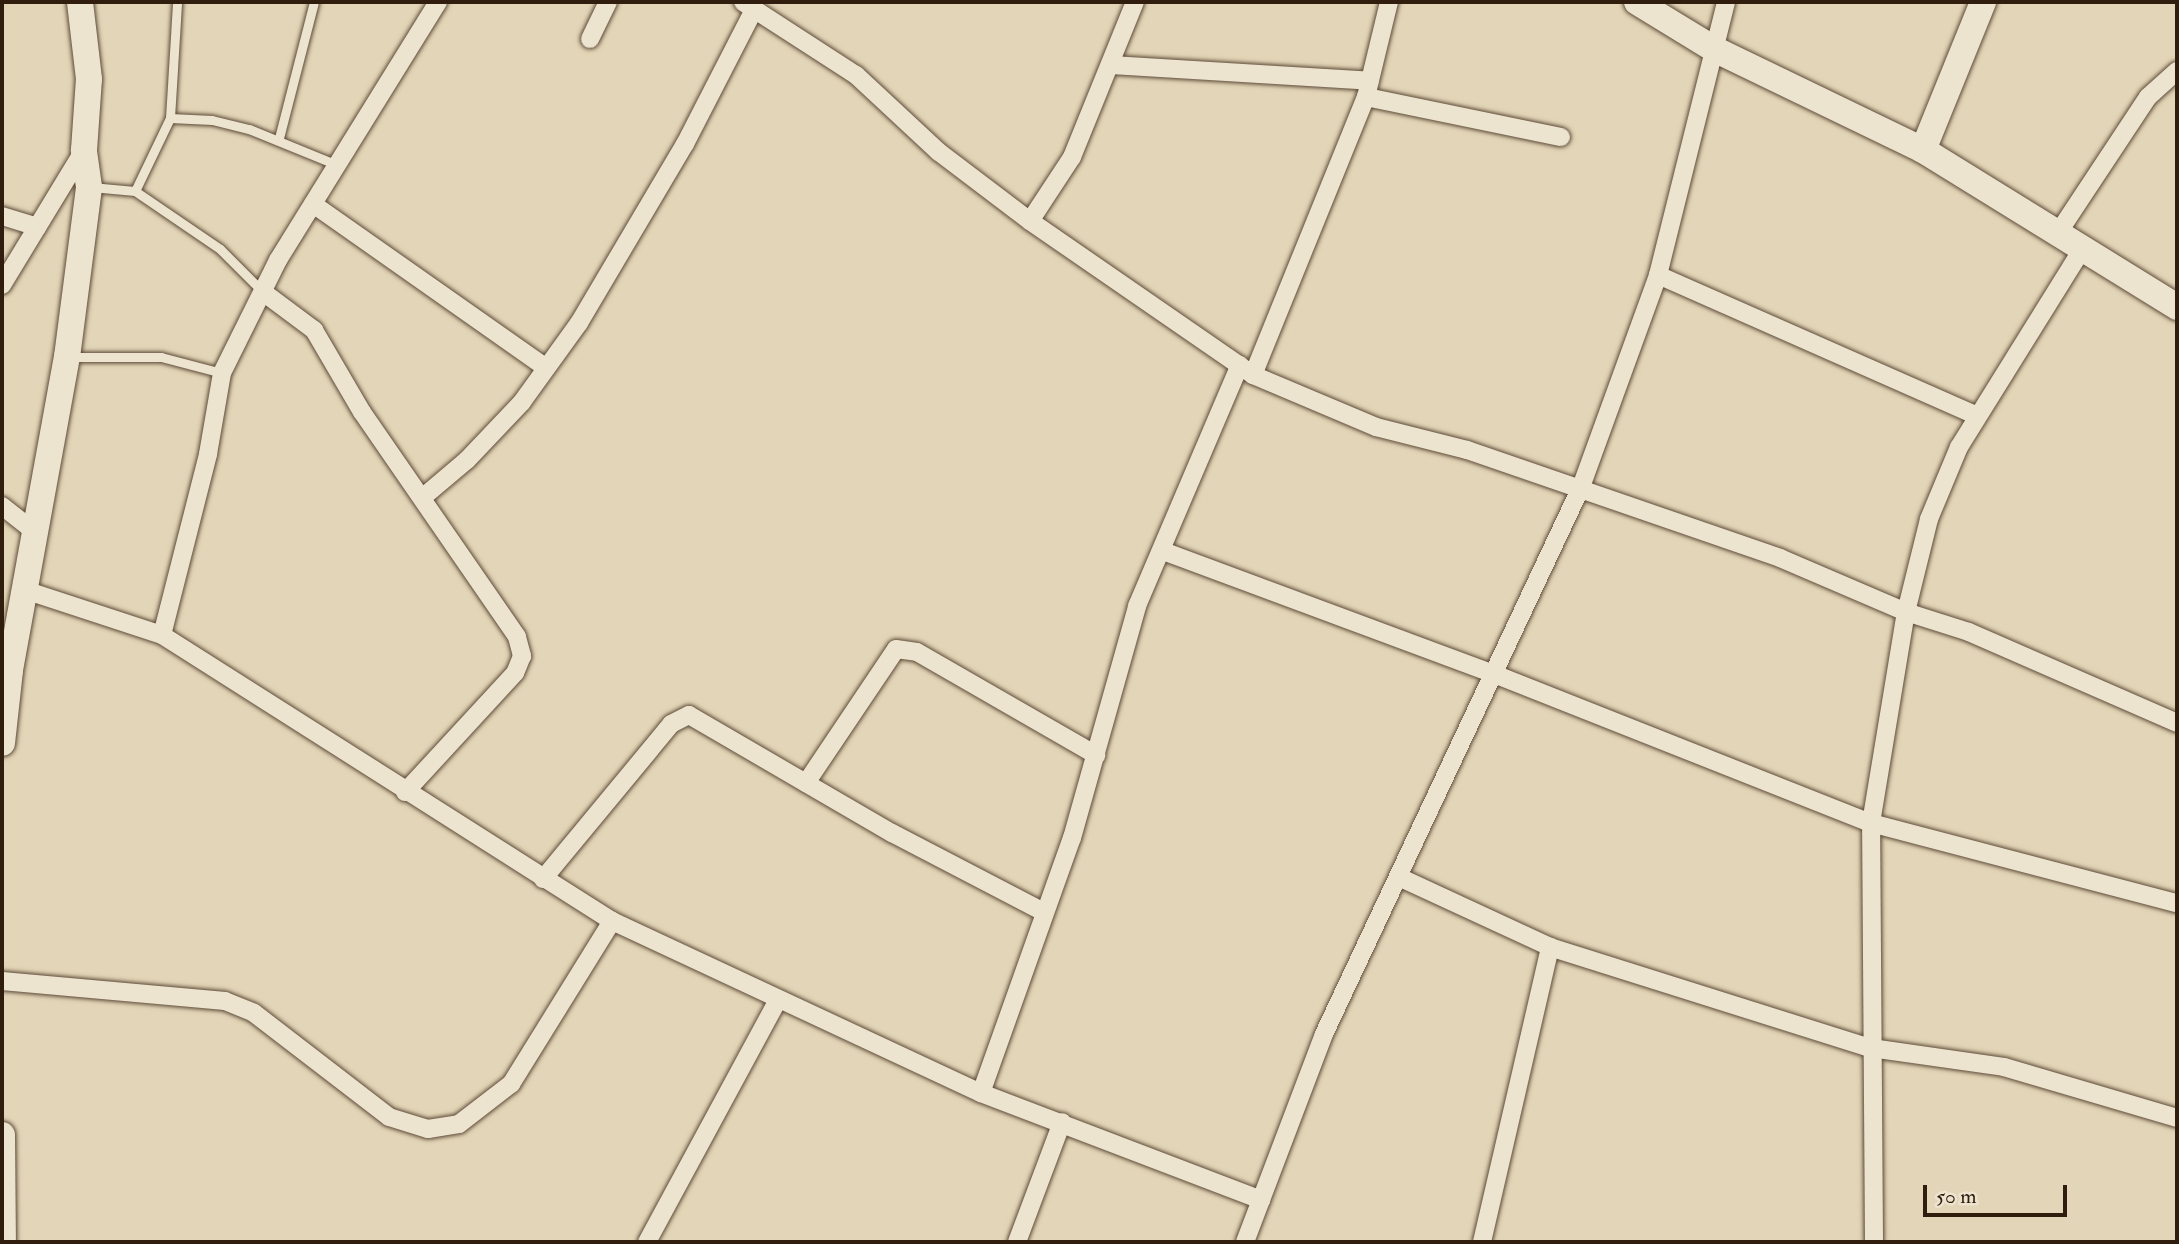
<!DOCTYPE html>
<html>
<head>
<meta charset="utf-8">
<style>
  body { margin:0 }
  #map { position:relative; width:2179px; height:1244px; overflow:hidden; background:#e3d5b7; font-family:"IM FELL Double Pica",serif }
  div>[style] { position:absolute }
  [style*='--x'] { left:calc(var(--x)*1px); top:calc(var(--y)*1px); width:calc(var(--w)*1px); rotate:calc(var(--a)*1deg) }
  .roads { filter:drop-shadow(0 0 2px #5d4b38) drop-shadow(0 0 2px #5d4b38) }
  .lane>* { height:9px; margin:-4.5px; padding:0 4.5px; transform-origin:4.5px; border-radius:4.5px; background:#ede4d0 }
  .street>* { height:18px; margin:-9px; padding:0 9px; transform-origin:9px; border-radius:9px; background:#ede4d0 }
  .secondary>* { height:26px; margin:-13px; padding:0 13px; transform-origin:13px; border-radius:13px; background:#ede4d0 }
  span { translate:-50% -50%; white-space:nowrap; text-align:center; line-height:1.15; -webkit-text-stroke:5px #ede4d0; paint-order:stroke }
  .frame { position:absolute; inset:0; border:4px solid #301d0d; pointer-events:none }
  .scale { position:absolute; left:1923px; top:1185px; width:144px; height:32px; box-sizing:border-box; border:4px solid #301d0d; border-top:0; padding-left:9px; font-size:21px; line-height:24px; white-space:nowrap; color:#301d0d; -webkit-text-stroke:5px #ede4d0; paint-order:stroke }
</style>
</head>
<body>
<div id="map">
  <div class="roads">
    <div class="lane">
      <div style="--x:170;--y:118;--w:42;--a:2.7"></div>
      <div style="--x:212;--y:120;--w:38;--a:14"></div>
      <div style="--x:249;--y:129;--w:95;--a:22.2"></div>
      <div style="--x:279;--y:138;--w:140;--a:-75.6"></div>
      <div style="--x:91;--y:187;--w:44;--a:5.2"></div>
      <div style="--x:135;--y:191;--w:103;--a:34.3"></div>
      <div style="--x:220;--y:249;--w:61;--a:45"></div>
      <div style="--x:135;--y:191;--w:81;--a:-64.4"></div>
      <div style="--x:170;--y:118;--w:116;--a:-86.5"></div>
      <div style="--x:69;--y:357;--w:92;--a:0"></div>
      <div style="--x:161;--y:357;--w:63;--a:14.7"></div>
    </div>
    <div class="street">
      <div style="--x:743;--y:2;--w:135;--a:32.9"></div>
      <div style="--x:856;--y:75;--w:113;--a:42.9"></div>
      <div style="--x:939;--y:152;--w:114;--a:37.2"></div>
      <div style="--x:1030;--y:221;--w:271;--a:34.6"></div>
      <div style="--x:1253;--y:375;--w:134;--a:22.9"></div>
      <div style="--x:1376;--y:427;--w:94;--a:14.2"></div>
      <div style="--x:1467;--y:450;--w:331;--a:19"></div>
      <div style="--x:1780;--y:558;--w:137;--a:23.2"></div>
      <div style="--x:1906;--y:612;--w:66;--a:17.6"></div>
      <div style="--x:1969;--y:632;--w:227;--a:23.6"></div>
      <div style="--x:590;--y:39;--w:41;--a:-64.1"></div>
      <div style="--x:1112;--y:65;--w:258;--a:3.5"></div>
      <div style="--x:1366;--y:97;--w:199;--a:11.6"></div>
      <div style="--x:313;--y:204;--w:285;--a:35.1"></div>
      <div style="--x:2;--y:216;--w:37;--a:17"></div>
      <div style="--x:1030;--y:221;--w:77;--a:-56.7"></div>
      <div style="--x:1072;--y:157;--w:167;--a:-67.9"></div>
      <div style="--x:2058;--y:233;--w:163;--a:-56.5"></div>
      <div style="--x:2148;--y:97;--w:39;--a:-42"></div>
      <div style="--x:1658;--y:275;--w:347;--a:23.8"></div>
      <div style="--x:2;--y:285;--w:158;--a:-58.7"></div>
      <div style="--x:263;--y:292;--w:64;--a:36.7"></div>
      <div style="--x:314;--y:330;--w:95;--a:59.7"></div>
      <div style="--x:362;--y:412;--w:273;--a:55.4"></div>
      <div style="--x:517;--y:637;--w:20;--a:75"></div>
      <div style="--x:522;--y:656;--w:18;--a:112"></div>
      <div style="--x:515;--y:673;--w:162;--a:132.7"></div>
      <div style="--x:1253;--y:375;--w:300;--a:-67.9"></div>
      <div style="--x:1366;--y:97;--w:98;--a:-76.4"></div>
      <div style="--x:422;--y:498;--w:59;--a:-40.2"></div>
      <div style="--x:467;--y:460;--w:80;--a:-46.5"></div>
      <div style="--x:522;--y:402;--w:97;--a:-54.2"></div>
      <div style="--x:579;--y:323;--w:208;--a:-59.4"></div>
      <div style="--x:685;--y:144;--w:151;--a:-62.8"></div>
      <div style="--x:2;--y:506;--w:42;--a:38.2"></div>
      <div style="--x:1163;--y:551;--w:353;--a:20.4"></div>
      <div style="--x:1494;--y:674;--w:405;--a:21.6"></div>
      <div style="--x:1871;--y:823;--w:316;--a:14.7"></div>
      <div style="--x:25;--y:590;--w:144;--a:18.2"></div>
      <div style="--x:162;--y:635;--w:533;--a:32.44"></div>
      <div style="--x:612;--y:921;--w:407;--a:25"></div>
      <div style="--x:981;--y:1093;--w:300;--a:20.9"></div>
      <div style="--x:162;--y:635;--w:187;--a:-75.7"></div>
      <div style="--x:208;--y:454;--w:82;--a:-80.2"></div>
      <div style="--x:222;--y:373;--w:126;--a:-63.6"></div>
      <div style="--x:278;--y:260;--w:304;--a:-58.2"></div>
      <div style="--x:806;--y:783;--w:161;--a:-56.1"></div>
      <div style="--x:896;--y:649;--w:21;--a:8"></div>
      <div style="--x:917;--y:652;--w:207;--a:29.9"></div>
      <div style="--x:1401;--y:878;--w:164;--a:24.8"></div>
      <div style="--x:1550;--y:947;--w:337;--a:17.5"></div>
      <div style="--x:1871;--y:1048;--w:134;--a:8.1"></div>
      <div style="--x:2004;--y:1067;--w:180;--a:16.4"></div>
      <div style="--x:543;--y:879;--w:201;--a:-50.4"></div>
      <div style="--x:671;--y:724;--w:20;--a:-27"></div>
      <div style="--x:689;--y:715;--w:235;--a:30.2"></div>
      <div style="--x:892;--y:833;--w:171;--a:27.5"></div>
      <div style="--x:2;--y:981;--w:224;--a:5.1"></div>
      <div style="--x:225;--y:1001;--w:31;--a:22"></div>
      <div style="--x:254;--y:1013;--w:170;--a:37.6"></div>
      <div style="--x:389;--y:1117;--w:41;--a:17.1"></div>
      <div style="--x:428;--y:1129;--w:31;--a:-9"></div>
      <div style="--x:459;--y:1124;--w:66;--a:-37.6"></div>
      <div style="--x:511;--y:1084;--w:192;--a:-58.2"></div>
      <div style="--x:981;--y:1093;--w:271;--a:-70.4"></div>
      <div style="--x:1072;--y:838;--w:241;--a:-74.3"></div>
      <div style="--x:1137;--y:606;--w:262;--a:-66.9"></div>
      <div style="--x:647;--y:1242;--w:275;--a:-61.6"></div>
      <div style="--x:1017;--y:1242;--w:128;--a:-69.4"></div>
      <div style="--x:1245;--y:1242;--w:222;--a:-69.2"></div>
      <div style="--x:1324;--y:1034;--w:604;--a:-64.83"></div>
      <div style="--x:1581;--y:487;--w:226;--a:-70"></div>
      <div style="--x:1658;--y:275;--w:281;--a:-76"></div>
      <div style="--x:1482;--y:1242;--w:303;--a:-77"></div>
      <div style="--x:1874;--y:1242;--w:419;--a:-90.4"></div>
      <div style="--x:1871;--y:823;--w:214;--a:-80.6"></div>
      <div style="--x:1906;--y:612;--w:96;--a:-76.1"></div>
      <div style="--x:1929;--y:519;--w:78;--a:-67.4"></div>
      <div style="--x:1959;--y:447;--w:234;--a:-58.1"></div>
    </div>
    <div class="secondary">
      <div style="--x:1637;--y:2;--w:90;--a:31.4"></div>
      <div style="--x:1714;--y:49;--w:232;--a:25.8"></div>
      <div style="--x:1923;--y:150;--w:299;--a:31.7"></div>
      <div style="--x:1923;--y:150;--w:160;--a:-67.9"></div>
      <div style="--x:2;--y:743;--w:73;--a:-83.7"></div>
      <div style="--x:10;--y:670;--w:318;--a:-79.7"></div>
      <div style="--x:67;--y:357;--w:171;--a:-82.6"></div>
      <div style="--x:89;--y:187;--w:37;--a:-98"></div>
      <div style="--x:84;--y:150;--w:71;--a:-86"></div>
      <div style="--x:89;--y:79;--w:78;--a:-96.7"></div>
      <div style="--x:2;--y:1135;--w:107;--a:89.5"></div>
    </div>
  </div>
  <div class="frame"></div>
  <div class="scale">50 m</div>
</div>
</body>
</html>
